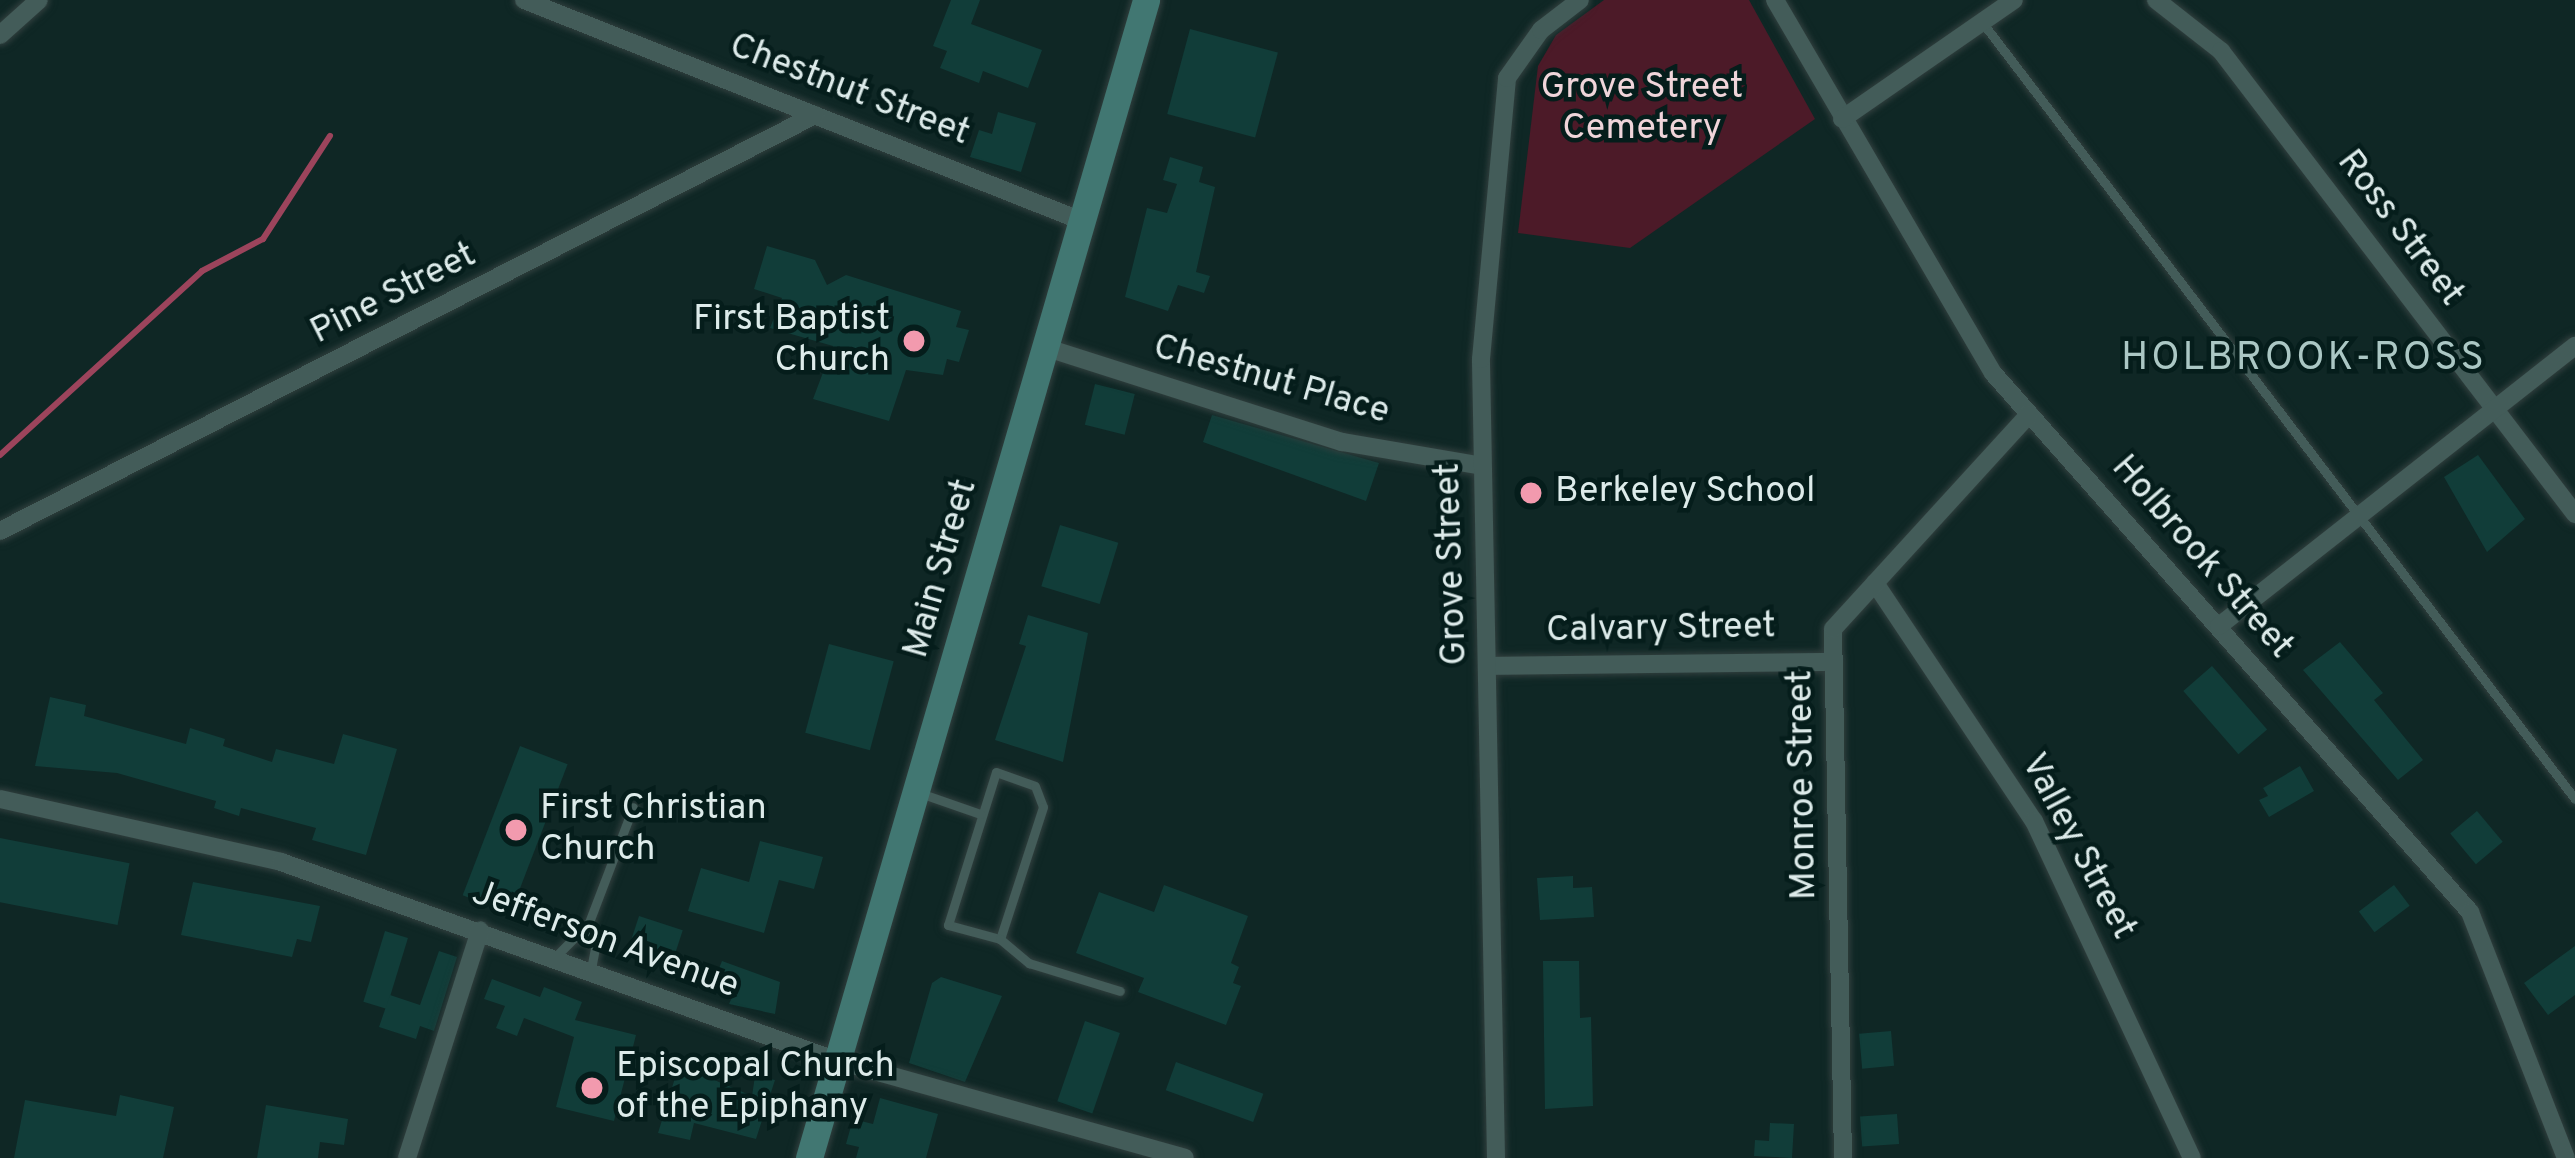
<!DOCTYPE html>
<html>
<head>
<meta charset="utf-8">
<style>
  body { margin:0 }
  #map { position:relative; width:2575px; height:1158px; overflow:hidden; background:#0f2725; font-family:Overpass,sans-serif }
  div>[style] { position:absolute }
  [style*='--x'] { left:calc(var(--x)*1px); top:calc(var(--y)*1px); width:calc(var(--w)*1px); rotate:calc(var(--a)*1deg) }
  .green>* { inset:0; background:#4c1a28 }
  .stream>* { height:6px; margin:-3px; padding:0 3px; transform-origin:3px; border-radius:3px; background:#9c445c }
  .building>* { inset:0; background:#113d39; transform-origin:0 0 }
  .roads { filter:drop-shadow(0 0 3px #313f3e) drop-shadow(0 0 3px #313f3e) }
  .service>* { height:9px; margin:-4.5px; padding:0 4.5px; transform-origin:4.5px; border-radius:4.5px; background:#435c59 }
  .minor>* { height:18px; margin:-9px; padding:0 9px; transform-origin:9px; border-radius:9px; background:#435c59 }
  .secondary>* { height:27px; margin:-13.5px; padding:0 13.5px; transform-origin:13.5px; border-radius:13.5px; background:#417772 }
  .dots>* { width:33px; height:33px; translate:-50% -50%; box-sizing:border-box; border:6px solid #051d1b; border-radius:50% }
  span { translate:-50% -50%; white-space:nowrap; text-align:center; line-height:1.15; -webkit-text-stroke:9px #051d1b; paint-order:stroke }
  .park-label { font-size:36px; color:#f0d5da }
  .street-label { font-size:36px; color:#ddebea }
  .poi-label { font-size:36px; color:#ddebea }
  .right { translate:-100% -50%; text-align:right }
  .left { translate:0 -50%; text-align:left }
  .neighbourhood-label { font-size:39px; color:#abc7c4; letter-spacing:3px }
</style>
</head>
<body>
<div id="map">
  <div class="green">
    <div style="clip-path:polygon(1604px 0,1749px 0,1815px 119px,1630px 248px,1518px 233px,1538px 66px,1556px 35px)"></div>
  </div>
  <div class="stream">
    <div style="--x:0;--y:455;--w:273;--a:-42.3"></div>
    <div style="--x:202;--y:271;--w:69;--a:-27.7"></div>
    <div style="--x:263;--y:239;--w:123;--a:-57"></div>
  </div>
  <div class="building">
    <div style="clip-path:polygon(951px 0,980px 0,971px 24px,1042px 50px,1028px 88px,983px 71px,979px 83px,940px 68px,947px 51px,933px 46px)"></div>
    <div style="left:1190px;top:29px;width:91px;height:88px;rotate:15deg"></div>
    <div style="clip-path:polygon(998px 112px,1036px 123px,1021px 172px,970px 157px,979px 130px,992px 134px)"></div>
    <div style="clip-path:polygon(1170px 157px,1203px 167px,1199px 182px,1215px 187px,1196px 272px,1210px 276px,1204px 293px,1178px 285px,1168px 311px,1125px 297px,1147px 208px,1167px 213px,1177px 184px,1163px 180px)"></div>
    <div style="clip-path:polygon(767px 246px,815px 260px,827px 285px,846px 275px,961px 311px,956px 327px,969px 330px,959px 362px,947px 359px,943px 375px,906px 370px,889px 421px,813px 399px,833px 346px,770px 328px,782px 298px,754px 289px)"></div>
    <div style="left:1095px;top:384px;width:41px;height:42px;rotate:14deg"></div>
    <div style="clip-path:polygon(1212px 415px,1379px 463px,1366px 501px,1203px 442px)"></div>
    <div style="clip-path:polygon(2478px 455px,2525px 519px,2487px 552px,2444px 477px)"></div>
    <div style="left:1060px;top:525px;width:61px;height:64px;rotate:17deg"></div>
    <div style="clip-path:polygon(1028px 615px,1088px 633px,1063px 762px,995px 740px,1026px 646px,1019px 644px)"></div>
    <div style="clip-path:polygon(2340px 642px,2383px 693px,2374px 700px,2423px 760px,2398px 780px,2303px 670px)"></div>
    <div style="left:829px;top:644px;width:67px;height:92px;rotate:15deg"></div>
    <div style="left:2212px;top:666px;width:84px;height:38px;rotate:49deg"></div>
    <div style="clip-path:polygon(50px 697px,86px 705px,84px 716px,186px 744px,190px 728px,225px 739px,223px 746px,272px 762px,276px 749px,334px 764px,343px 734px,397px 749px,366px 855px,312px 840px,316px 828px,241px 808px,239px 816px,214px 808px,216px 801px,117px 773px,35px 766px)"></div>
    <div style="left:520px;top:746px;width:51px;height:160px;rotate:21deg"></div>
    <div style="clip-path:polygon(2300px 766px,2314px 791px,2269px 817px,2259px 800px,2268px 796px,2263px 788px)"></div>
    <div style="left:2477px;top:811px;width:40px;height:35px;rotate:50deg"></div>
    <div style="left:0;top:838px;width:132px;height:63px;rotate:11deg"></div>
    <div style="clip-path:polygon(760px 841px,823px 857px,814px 889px,779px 880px,764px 933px,688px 911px,701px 868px,749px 882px)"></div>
    <div style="clip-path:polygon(1573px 876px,1573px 888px,1592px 887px,1594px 917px,1540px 920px,1537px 878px)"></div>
    <div style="clip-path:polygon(193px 882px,320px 906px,311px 942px,297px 939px,292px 957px,181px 935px)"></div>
    <div style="clip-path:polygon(1164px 885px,1248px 916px,1231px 963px,1239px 967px,1233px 983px,1241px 986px,1226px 1025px,1138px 992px,1144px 978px,1076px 953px,1099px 892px,1154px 912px)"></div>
    <div style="left:2394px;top:885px;width:26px;height:44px;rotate:53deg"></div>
    <div style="left:639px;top:916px;width:46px;height:29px;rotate:18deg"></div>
    <div style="left:385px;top:931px;width:24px;height:74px;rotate:17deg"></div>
    <div style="clip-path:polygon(2575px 946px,2575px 995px,2548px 1015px,2524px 983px)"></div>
    <div style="clip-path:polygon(439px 951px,457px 957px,434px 1031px,420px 1026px,416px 1039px,379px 1027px,390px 995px,420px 1005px)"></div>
    <div style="clip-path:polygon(722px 961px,780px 982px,775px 1014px,729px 1004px,733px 995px,712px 986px)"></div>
    <div style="clip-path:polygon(1543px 961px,1579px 961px,1580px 1018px,1591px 1017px,1593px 1106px,1545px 1109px)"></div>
    <div style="clip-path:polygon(941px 977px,1002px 996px,965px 1082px,909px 1063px,932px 983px)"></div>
    <div style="clip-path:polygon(492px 979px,540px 997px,544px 987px,582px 1002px,575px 1020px,636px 1035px,614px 1121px,556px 1107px,574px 1037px,524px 1018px,517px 1036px,496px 1028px,505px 1006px,484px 999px)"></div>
    <div style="left:1085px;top:1021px;width:37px;height:85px;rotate:19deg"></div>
    <div style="left:1891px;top:1031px;width:35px;height:32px;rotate:85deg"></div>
    <div style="left:1176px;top:1062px;width:93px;height:30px;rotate:20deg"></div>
    <div style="clip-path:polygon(679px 1065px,752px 1096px,755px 1076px,775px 1080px,756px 1139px,694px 1123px,690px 1140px,658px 1133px)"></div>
    <div style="clip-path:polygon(120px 1095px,174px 1107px,163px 1158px,14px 1158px,25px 1100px,116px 1116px)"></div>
    <div style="clip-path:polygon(880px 1098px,938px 1114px,926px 1158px,856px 1158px,859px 1147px,846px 1144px,853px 1119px,873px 1124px)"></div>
    <div style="clip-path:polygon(266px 1105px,348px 1119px,344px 1145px,320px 1142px,318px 1158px,257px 1158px)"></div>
    <div style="left:1897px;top:1114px;width:30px;height:37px;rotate:86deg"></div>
    <div style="clip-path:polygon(1770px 1123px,1794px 1124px,1792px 1158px,1754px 1156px,1755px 1140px,1769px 1141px)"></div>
  </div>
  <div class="roads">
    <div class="service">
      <div style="--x:1982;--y:22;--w:977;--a:52.65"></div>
      <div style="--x:996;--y:772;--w:41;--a:19.7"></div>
      <div style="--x:1035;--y:786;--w:22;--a:69"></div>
      <div style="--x:1043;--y:807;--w:139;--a:108"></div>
      <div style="--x:1000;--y:939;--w:54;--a:-164.9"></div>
      <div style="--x:948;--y:925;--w:160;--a:-72.6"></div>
      <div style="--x:917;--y:792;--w:67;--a:19.2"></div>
      <div style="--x:583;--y:938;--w:140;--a:-69.1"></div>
      <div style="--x:1000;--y:939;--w:38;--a:40"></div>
      <div style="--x:1029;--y:963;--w:95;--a:17.1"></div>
      <div style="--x:556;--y:956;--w:28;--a:-45"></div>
      <div style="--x:576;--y:936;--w:21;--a:19"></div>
      <div style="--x:596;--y:943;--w:26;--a:101"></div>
    </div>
    <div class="minor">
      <div style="--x:524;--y:0;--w:600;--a:21.61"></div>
      <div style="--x:1775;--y:0;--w:432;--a:59.7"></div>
      <div style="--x:1993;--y:373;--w:720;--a:48.49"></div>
      <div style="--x:2470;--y:912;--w:264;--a:68.7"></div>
      <div style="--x:2156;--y:0;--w:83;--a:38.1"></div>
      <div style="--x:2221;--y:51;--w:583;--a:52.6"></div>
      <div style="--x:0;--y:35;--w:52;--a:-41.9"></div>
      <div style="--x:1842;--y:119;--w:209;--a:-34.7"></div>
      <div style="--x:1044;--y:347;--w:313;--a:17.7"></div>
      <div style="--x:1342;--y:442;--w:142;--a:9.7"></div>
      <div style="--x:0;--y:531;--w:915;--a:-27.04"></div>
      <div style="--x:1875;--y:583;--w:286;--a:56.3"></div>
      <div style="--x:2034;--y:821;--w:372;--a:64.9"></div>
      <div style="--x:2219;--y:626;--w:453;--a:-38.2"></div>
      <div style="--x:1490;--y:666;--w:344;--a:-0.7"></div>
      <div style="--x:0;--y:799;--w:288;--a:12.6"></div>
      <div style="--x:281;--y:862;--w:588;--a:19.67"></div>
      <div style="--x:835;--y:1060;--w:363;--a:15.6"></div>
      <div style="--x:407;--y:1158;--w:239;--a:-72.2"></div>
      <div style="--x:1496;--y:1158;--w:799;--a:-91.08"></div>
      <div style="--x:1481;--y:359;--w:282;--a:-84.7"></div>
      <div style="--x:1507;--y:78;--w:59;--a:-54.7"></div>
      <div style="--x:1541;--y:30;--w:49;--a:-37.6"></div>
      <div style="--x:1843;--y:1158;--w:529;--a:-91.08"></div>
      <div style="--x:1833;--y:629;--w:291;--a:-47.6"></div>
    </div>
    <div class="secondary">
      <div style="--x:809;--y:1158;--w:1206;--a:-73.77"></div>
    </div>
  </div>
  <div class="dots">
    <div style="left:914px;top:341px;background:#f29aae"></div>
    <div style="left:1531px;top:493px;background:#f29aae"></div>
    <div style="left:516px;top:830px;background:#f29aae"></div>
    <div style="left:592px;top:1088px;background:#f29aae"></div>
  </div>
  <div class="park-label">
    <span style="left:1642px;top:109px">Grove Street<br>Cemetery</span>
  </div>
  <div class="street-label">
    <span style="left:849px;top:91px;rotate:21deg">Chestnut Street</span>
    <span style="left:2399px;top:229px;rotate:53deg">Ross Street</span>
    <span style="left:394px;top:295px;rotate:-27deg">Pine Street</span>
    <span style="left:1271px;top:381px;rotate:16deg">Chestnut Place</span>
    <span style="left:2201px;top:558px;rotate:49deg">Holbrook Street</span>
    <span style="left:1453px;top:564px;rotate:-92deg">Grove Street</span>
    <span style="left:942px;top:569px;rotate:-74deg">Main Street</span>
    <span style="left:1661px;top:630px;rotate:-1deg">Calvary Street</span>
    <span style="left:1804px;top:785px;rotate:-91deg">Monroe Street</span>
    <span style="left:2077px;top:847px;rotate:62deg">Valley Street</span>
    <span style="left:605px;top:941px;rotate:20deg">Jefferson Avenue</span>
  </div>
  <div class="poi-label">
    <span class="right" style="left:890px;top:341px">First Baptist<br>Church</span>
    <span class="left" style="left:1555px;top:493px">Berkeley School</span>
    <span class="left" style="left:540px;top:830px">First Christian<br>Church</span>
    <span class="left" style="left:616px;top:1088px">Episcopal Church<br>of the Epiphany</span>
  </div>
  <div class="neighbourhood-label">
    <span style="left:2304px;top:360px">HOLBROOK-ROSS</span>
  </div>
</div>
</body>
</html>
